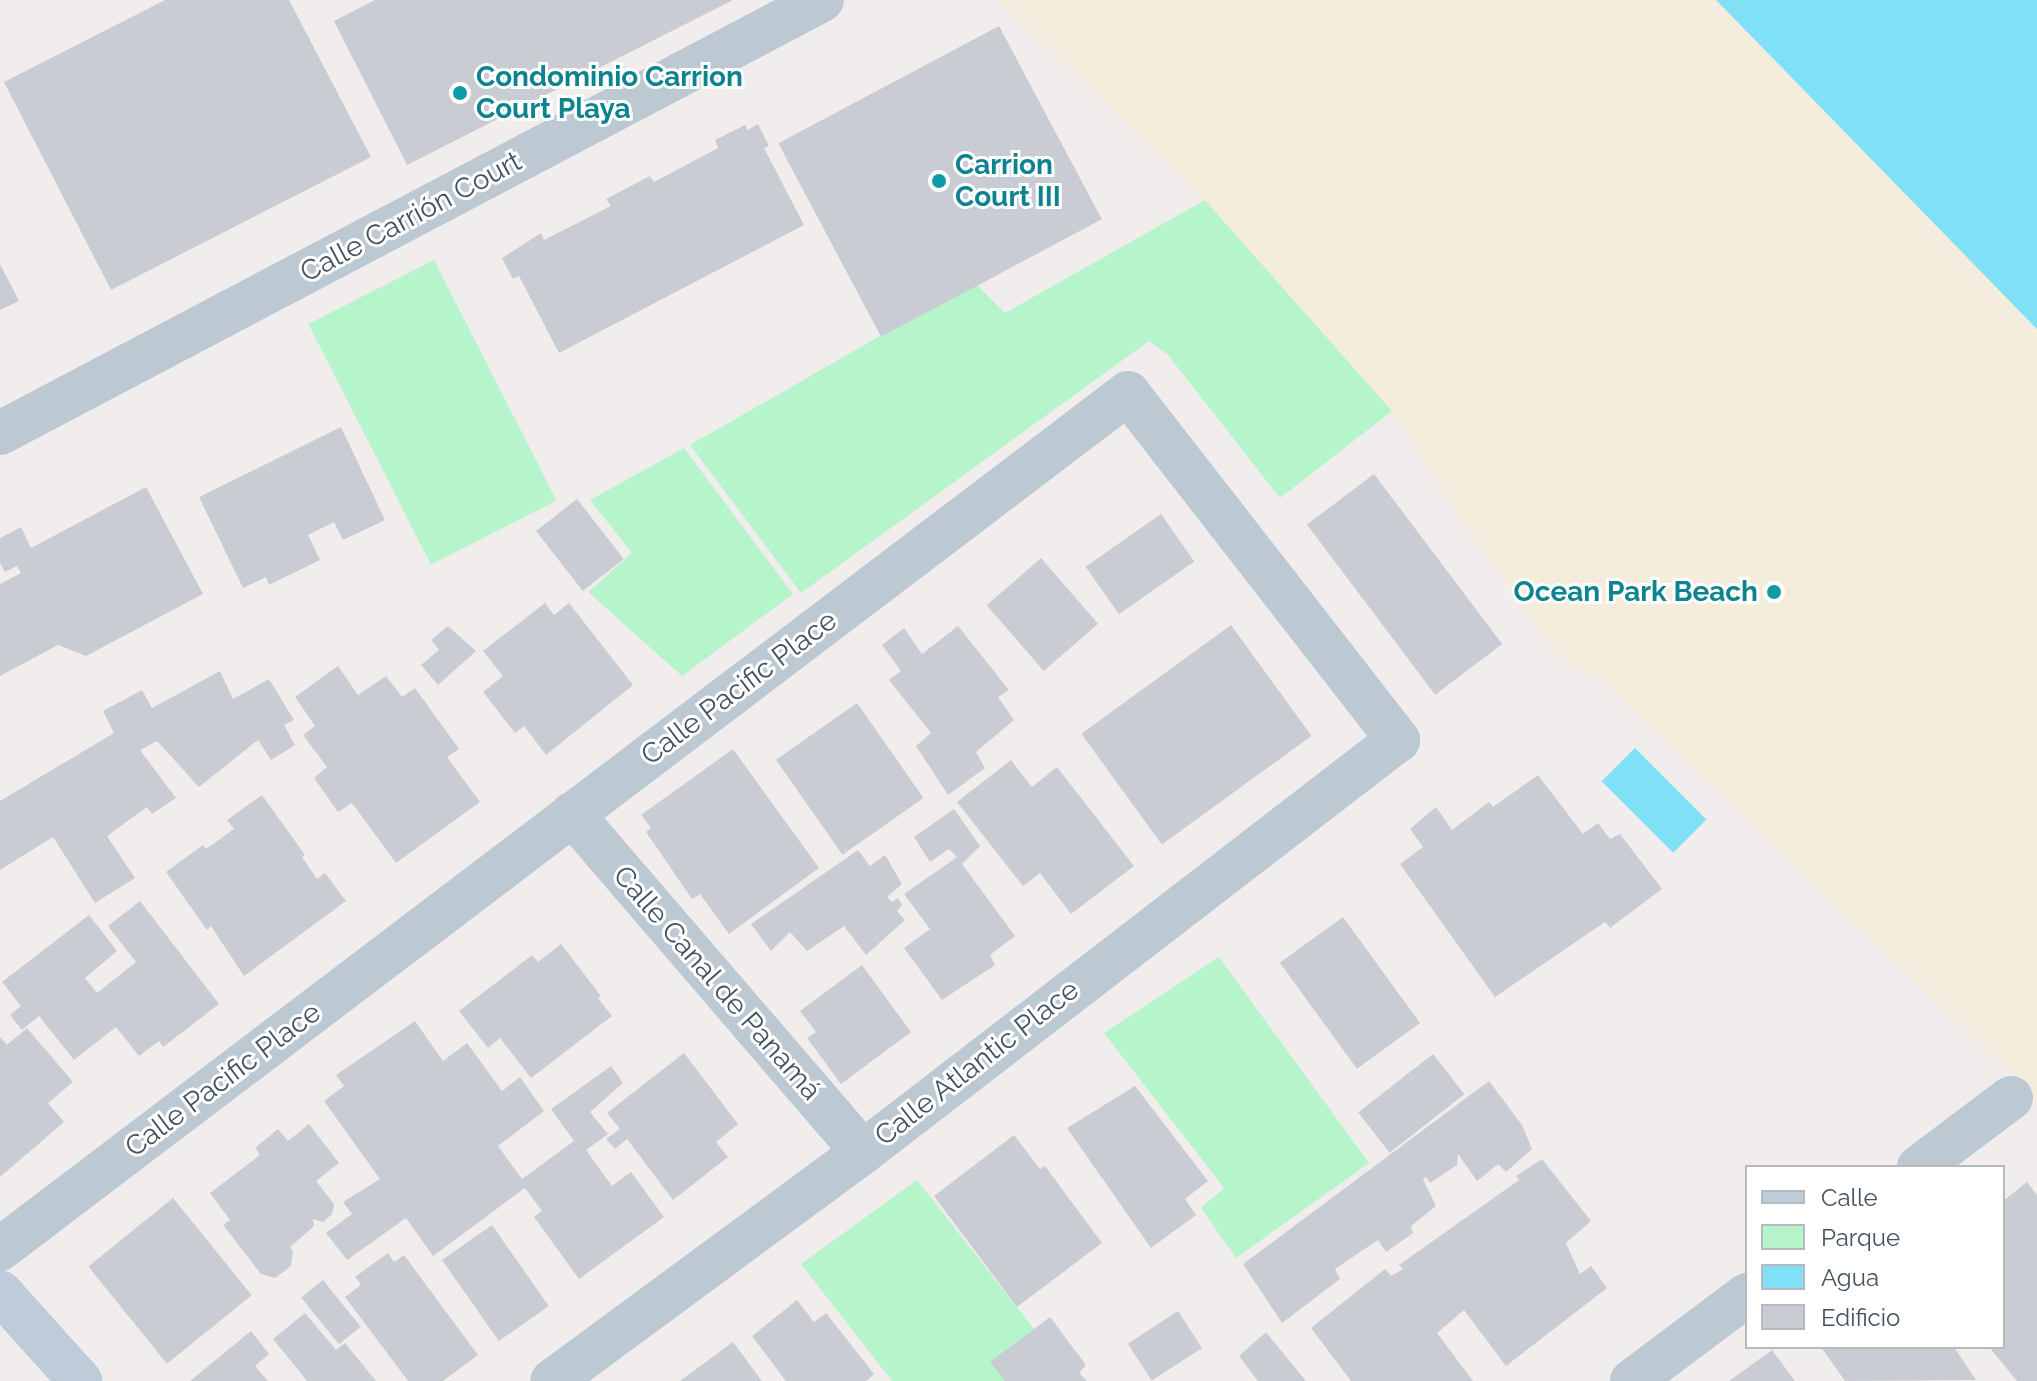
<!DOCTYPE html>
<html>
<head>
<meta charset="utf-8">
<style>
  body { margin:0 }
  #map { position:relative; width:2037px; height:1381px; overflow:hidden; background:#f1eded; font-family:Raleway,sans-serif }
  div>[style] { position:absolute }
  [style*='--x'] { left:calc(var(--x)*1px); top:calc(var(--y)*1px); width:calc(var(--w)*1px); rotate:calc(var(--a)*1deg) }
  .green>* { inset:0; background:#b6f4cc; transform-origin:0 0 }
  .sand>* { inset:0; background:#f4ecdc }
  .water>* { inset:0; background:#7fe0f6; transform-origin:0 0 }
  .building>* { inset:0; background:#c9cdd3; transform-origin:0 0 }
  .street>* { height:44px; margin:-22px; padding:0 22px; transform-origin:22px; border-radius:22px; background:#bcc9d2 }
  .secondary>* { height:44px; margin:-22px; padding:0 22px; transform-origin:22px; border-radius:22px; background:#beccd9 }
  .dots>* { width:22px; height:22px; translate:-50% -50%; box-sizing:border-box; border:4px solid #fff; border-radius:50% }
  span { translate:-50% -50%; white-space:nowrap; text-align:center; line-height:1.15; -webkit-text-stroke:6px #fff; paint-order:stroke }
  .culture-label { font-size:28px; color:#0d838f; font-weight:700 }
  .left { translate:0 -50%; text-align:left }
  .right { translate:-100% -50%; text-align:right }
  .street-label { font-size:28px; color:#44525d }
  .legend { position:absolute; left:1745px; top:1165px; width:260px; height:184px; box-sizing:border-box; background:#fff; border:2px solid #b4babe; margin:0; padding:10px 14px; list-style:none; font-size:24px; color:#44525d }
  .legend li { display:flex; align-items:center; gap:16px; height:40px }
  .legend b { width:40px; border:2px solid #b4babe }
</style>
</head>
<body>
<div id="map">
  <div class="green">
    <div style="clip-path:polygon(1205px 200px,1392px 411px,1280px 498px,1168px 355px,1149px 341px,801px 593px,690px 445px,974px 282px,1005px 313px)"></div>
    <div style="left:434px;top:260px;width:270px;height:141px;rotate:63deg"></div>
    <div style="clip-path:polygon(684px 448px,793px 594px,682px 676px,588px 592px,632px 553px,590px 500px)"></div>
    <div style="clip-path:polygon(1219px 957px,1369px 1163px,1236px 1258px,1201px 1208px,1224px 1188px,1104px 1033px)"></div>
    <div style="clip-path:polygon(917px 1180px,1034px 1329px,991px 1362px,1005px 1381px,892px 1381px,801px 1264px)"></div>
  </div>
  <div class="sand">
    <div style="clip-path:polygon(998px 0,1716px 0,2037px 329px,2037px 1103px,2026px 1088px,1602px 681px,1558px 657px,1465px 527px,1392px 411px,1205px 200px)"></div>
  </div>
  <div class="water">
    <div style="clip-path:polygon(1716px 0,2037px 0,2037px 329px)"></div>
    <div style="left:1635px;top:748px;width:101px;height:47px;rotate:45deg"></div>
  </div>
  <div class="building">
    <div style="clip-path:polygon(165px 0,289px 0,371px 157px,111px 290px,4px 82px)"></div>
    <div style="clip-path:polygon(375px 0,733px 0,407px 165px,334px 21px)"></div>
    <div style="left:999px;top:26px;width:219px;height:250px;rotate:62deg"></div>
    <div style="clip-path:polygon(758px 124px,769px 146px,764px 148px,804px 225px,559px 353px,519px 276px,513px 279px,502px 258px,541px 233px,544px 240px,611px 206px,606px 199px,650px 176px,654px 182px,718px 148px,715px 140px,745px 125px,748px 130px)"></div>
    <div style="clip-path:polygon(0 264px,19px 301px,0 310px)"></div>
    <div style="clip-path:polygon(341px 427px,385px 520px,343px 540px,334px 522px,308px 535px,320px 560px,269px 585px,266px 577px,243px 588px,199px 497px)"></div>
    <div style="left:1374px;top:474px;width:213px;height:84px;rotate:53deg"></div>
    <div style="clip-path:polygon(146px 487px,203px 594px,86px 656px,58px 645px,0 676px,0 584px,21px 573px,17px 566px,5px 572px,0 563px,0 538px,21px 527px,31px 548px)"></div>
    <div style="left:577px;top:499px;width:76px;height:52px;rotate:52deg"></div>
    <div style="left:1161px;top:514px;width:58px;height:92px;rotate:55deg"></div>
    <div style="left:1041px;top:558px;width:87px;height:72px;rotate:49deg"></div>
    <div style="clip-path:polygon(545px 603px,554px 615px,569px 603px,633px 685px,546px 755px,524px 726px,515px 733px,483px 692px,503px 676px,483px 651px)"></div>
    <div style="left:1231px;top:625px;width:137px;height:185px;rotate:54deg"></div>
    <div style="clip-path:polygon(448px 626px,476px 651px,438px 685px,421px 665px,439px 650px,431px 640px)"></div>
    <div style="clip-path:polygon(958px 626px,1009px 690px,998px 697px,1014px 720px,976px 752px,985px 768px,948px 795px,916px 746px,931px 733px,889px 680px,901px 671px,882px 645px,904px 628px,922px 654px)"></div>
    <div style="clip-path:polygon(338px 666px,358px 695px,386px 676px,402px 697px,415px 688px,459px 749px,447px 757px,480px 802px,396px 863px,352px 803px,338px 812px,314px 778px,327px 767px,303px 735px,315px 726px,295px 697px)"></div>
    <div style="clip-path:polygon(220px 671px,233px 699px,269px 679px,294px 720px,284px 725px,295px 745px,271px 760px,258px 740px,199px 787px,157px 741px,140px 750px,176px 798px,152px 814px,147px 807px,107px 836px,135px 878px,95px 903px,53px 837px,0 870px,0 801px,114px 733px,103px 711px,142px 690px,152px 708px)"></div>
    <div style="left:857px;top:703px;width:116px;height:99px;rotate:55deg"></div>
    <div style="clip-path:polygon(733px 749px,819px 868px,729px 934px,700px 894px,692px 899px,646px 832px,651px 828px,641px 815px)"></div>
    <div style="clip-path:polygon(1011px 760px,1032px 787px,1057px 767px,1134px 866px,1071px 914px,1040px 873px,1023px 886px,957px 802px)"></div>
    <div style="clip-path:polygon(1538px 775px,1583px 834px,1598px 823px,1610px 839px,1620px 834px,1662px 889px,1610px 928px,1605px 922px,1495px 997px,1400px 864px,1423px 847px,1410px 829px,1436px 807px,1452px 830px,1489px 802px,1493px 807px)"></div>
    <div style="clip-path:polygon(262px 795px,305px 855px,302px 857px,317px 879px,325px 873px,346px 901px,244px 976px,211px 926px,207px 930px,166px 872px,203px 845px,206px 849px,234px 829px,227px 820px)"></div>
    <div style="clip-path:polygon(954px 809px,980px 846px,962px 864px,1015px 936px,990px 955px,995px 965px,942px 1000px,904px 948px,930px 929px,904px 894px,957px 857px,949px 849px,930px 862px,914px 837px)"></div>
    <div style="clip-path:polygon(858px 850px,870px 866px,885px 855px,902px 884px,887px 897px,892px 902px,898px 898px,902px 905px,897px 911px,905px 920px,866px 955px,844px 926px,807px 951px,790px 932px,771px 951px,751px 924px)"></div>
    <div style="clip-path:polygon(140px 901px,219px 1004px,163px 1047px,159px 1041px,139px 1056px,116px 1027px,74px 1060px,39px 1016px,22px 1030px,10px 1015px,21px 1006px,2px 982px,89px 915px,117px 951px,85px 978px,97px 993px,136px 962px,108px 926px)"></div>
    <div style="left:1343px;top:917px;width:131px;height:78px;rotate:54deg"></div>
    <div style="clip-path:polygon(561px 944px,601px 996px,598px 998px,612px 1016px,531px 1078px,500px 1038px,488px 1048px,459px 1011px,532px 955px,538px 962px)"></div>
    <div style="clip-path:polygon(862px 965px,911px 1032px,841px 1084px,807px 1038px,816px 1032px,800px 1011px)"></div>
    <div style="clip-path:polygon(415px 1021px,443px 1061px,467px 1043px,502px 1091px,520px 1077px,544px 1111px,498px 1146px,522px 1179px,574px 1141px,551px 1109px,611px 1066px,623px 1083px,590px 1112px,608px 1134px,586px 1150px,612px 1186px,631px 1172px,664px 1217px,579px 1279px,534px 1217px,542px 1211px,525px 1188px,433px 1256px,406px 1218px,347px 1260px,326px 1233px,352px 1214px,343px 1202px,380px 1179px,324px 1101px,344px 1086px,336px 1075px)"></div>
    <div style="clip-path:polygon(27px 1028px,73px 1082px,48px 1103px,64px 1122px,0 1177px,0 1037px,7px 1045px)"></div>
    <div style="clip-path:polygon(684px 1053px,738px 1124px,716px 1142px,728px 1157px,673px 1200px,627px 1139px,615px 1149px,606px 1139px,620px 1129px,607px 1113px)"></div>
    <div style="left:1433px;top:1054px;width:51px;height:95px;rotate:52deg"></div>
    <div style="clip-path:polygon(1489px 1081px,1522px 1125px,1532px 1149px,1506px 1172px,1498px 1164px,1477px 1181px,1458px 1154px,1457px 1165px,1430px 1183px,1426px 1177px,1423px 1179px,1436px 1206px,1411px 1226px,1413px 1233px,1386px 1252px,1378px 1240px,1335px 1269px,1340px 1279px,1282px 1323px,1243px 1264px)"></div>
    <div style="clip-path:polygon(1135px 1086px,1208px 1181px,1185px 1199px,1196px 1215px,1151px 1248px,1067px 1128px)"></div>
    <div style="clip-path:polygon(309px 1124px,339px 1163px,316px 1181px,334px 1204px,332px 1214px,323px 1222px,313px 1219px,314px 1226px,290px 1247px,293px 1251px,291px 1266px,275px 1278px,261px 1274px,223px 1225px,230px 1220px,210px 1193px,260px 1155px,255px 1148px,278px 1129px,288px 1141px)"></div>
    <div style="clip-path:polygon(1014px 1135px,1040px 1169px,1045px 1166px,1102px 1243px,1017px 1307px,934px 1196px)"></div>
    <div style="clip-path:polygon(1542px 1159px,1591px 1221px,1566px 1243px,1580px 1274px,1591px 1266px,1607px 1288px,1506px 1366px,1464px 1310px,1437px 1333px,1473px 1381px,1351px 1381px,1311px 1328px,1385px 1269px,1391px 1276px,1403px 1269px,1399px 1265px,1519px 1180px,1516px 1176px)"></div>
    <div style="clip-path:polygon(2027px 1182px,2037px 1195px,2037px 1381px,2017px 1381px,1989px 1347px,2003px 1347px,2003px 1201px)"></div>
    <div style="left:173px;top:1198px;width:125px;height:109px;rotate:51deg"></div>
    <div style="left:492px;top:1225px;width:99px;height:61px;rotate:55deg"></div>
    <div style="clip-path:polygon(388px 1253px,394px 1262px,404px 1255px,478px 1355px,443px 1381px,408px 1381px,345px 1297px,361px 1285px,355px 1277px)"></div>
    <div style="left:323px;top:1280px;width:60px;height:28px;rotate:51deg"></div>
    <div style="clip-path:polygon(797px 1300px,814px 1322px,826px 1313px,874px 1374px,866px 1381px,786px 1381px,752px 1336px)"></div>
    <div style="left:1178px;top:1311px;width:44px;height:60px;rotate:57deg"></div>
    <div style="clip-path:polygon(305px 1313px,336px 1350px,345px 1343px,376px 1381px,307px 1381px,273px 1339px)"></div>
    <div style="clip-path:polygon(1050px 1317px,1086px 1365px,1079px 1373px,1087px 1381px,1005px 1381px,990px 1362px)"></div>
    <div style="clip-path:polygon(251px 1331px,269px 1354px,255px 1366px,268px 1381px,190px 1381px)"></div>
    <div style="clip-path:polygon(1266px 1332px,1306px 1381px,1258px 1381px,1239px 1356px)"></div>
    <div style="clip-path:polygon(733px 1342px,762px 1381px,680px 1381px)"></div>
    <div style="clip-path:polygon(1821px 1347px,1954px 1347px,1976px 1380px,1845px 1381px)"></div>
    <div style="clip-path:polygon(1772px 1350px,1795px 1381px,1729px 1381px)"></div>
  </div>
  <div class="street">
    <div style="--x:0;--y:433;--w:929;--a:-27.78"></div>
    <div style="--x:572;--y:814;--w:446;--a:49.3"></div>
    <div style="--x:1919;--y:1167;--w:115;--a:-36.9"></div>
    <div style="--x:0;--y:1249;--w:1416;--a:-37.19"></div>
    <div style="--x:1128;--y:393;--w:440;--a:52.1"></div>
    <div style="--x:1398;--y:740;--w:675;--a:142.4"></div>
    <div style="--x:863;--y:1152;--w:386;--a:143.6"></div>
    <div style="--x:1632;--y:1381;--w:144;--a:-36.8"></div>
  </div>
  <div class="secondary">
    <div style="--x:0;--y:1292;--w:120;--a:48"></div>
  </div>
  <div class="dots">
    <div style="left:460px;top:93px;background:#0f9aa8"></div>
    <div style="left:939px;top:181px;background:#0f9aa8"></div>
    <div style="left:1774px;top:592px;background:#0f9aa8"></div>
  </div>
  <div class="culture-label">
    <span class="left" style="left:476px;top:93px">Condominio Carrion<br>Court Playa</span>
    <span class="left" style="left:955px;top:181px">Carrion<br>Court III</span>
    <span class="right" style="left:1758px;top:592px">Ocean Park Beach</span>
  </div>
  <div class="street-label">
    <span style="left:411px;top:217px;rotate:-28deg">Calle Carrión Court</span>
    <span style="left:739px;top:688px;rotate:-37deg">Calle Pacific Place</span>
    <span style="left:717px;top:983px;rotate:49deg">Calle Canal de Panamá</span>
    <span style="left:977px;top:1063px;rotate:-38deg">Calle Atlantic Place</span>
    <span style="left:223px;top:1080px;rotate:-37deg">Calle Pacific Place</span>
  </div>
  <ul class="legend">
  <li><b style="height:10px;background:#beccd9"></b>Calle</li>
  <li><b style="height:22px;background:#b6f4cc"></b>Parque</li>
  <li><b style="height:22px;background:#7fe0f6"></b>Agua</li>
  <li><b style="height:22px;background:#c9cdd3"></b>Edificio</li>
  </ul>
</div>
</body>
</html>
